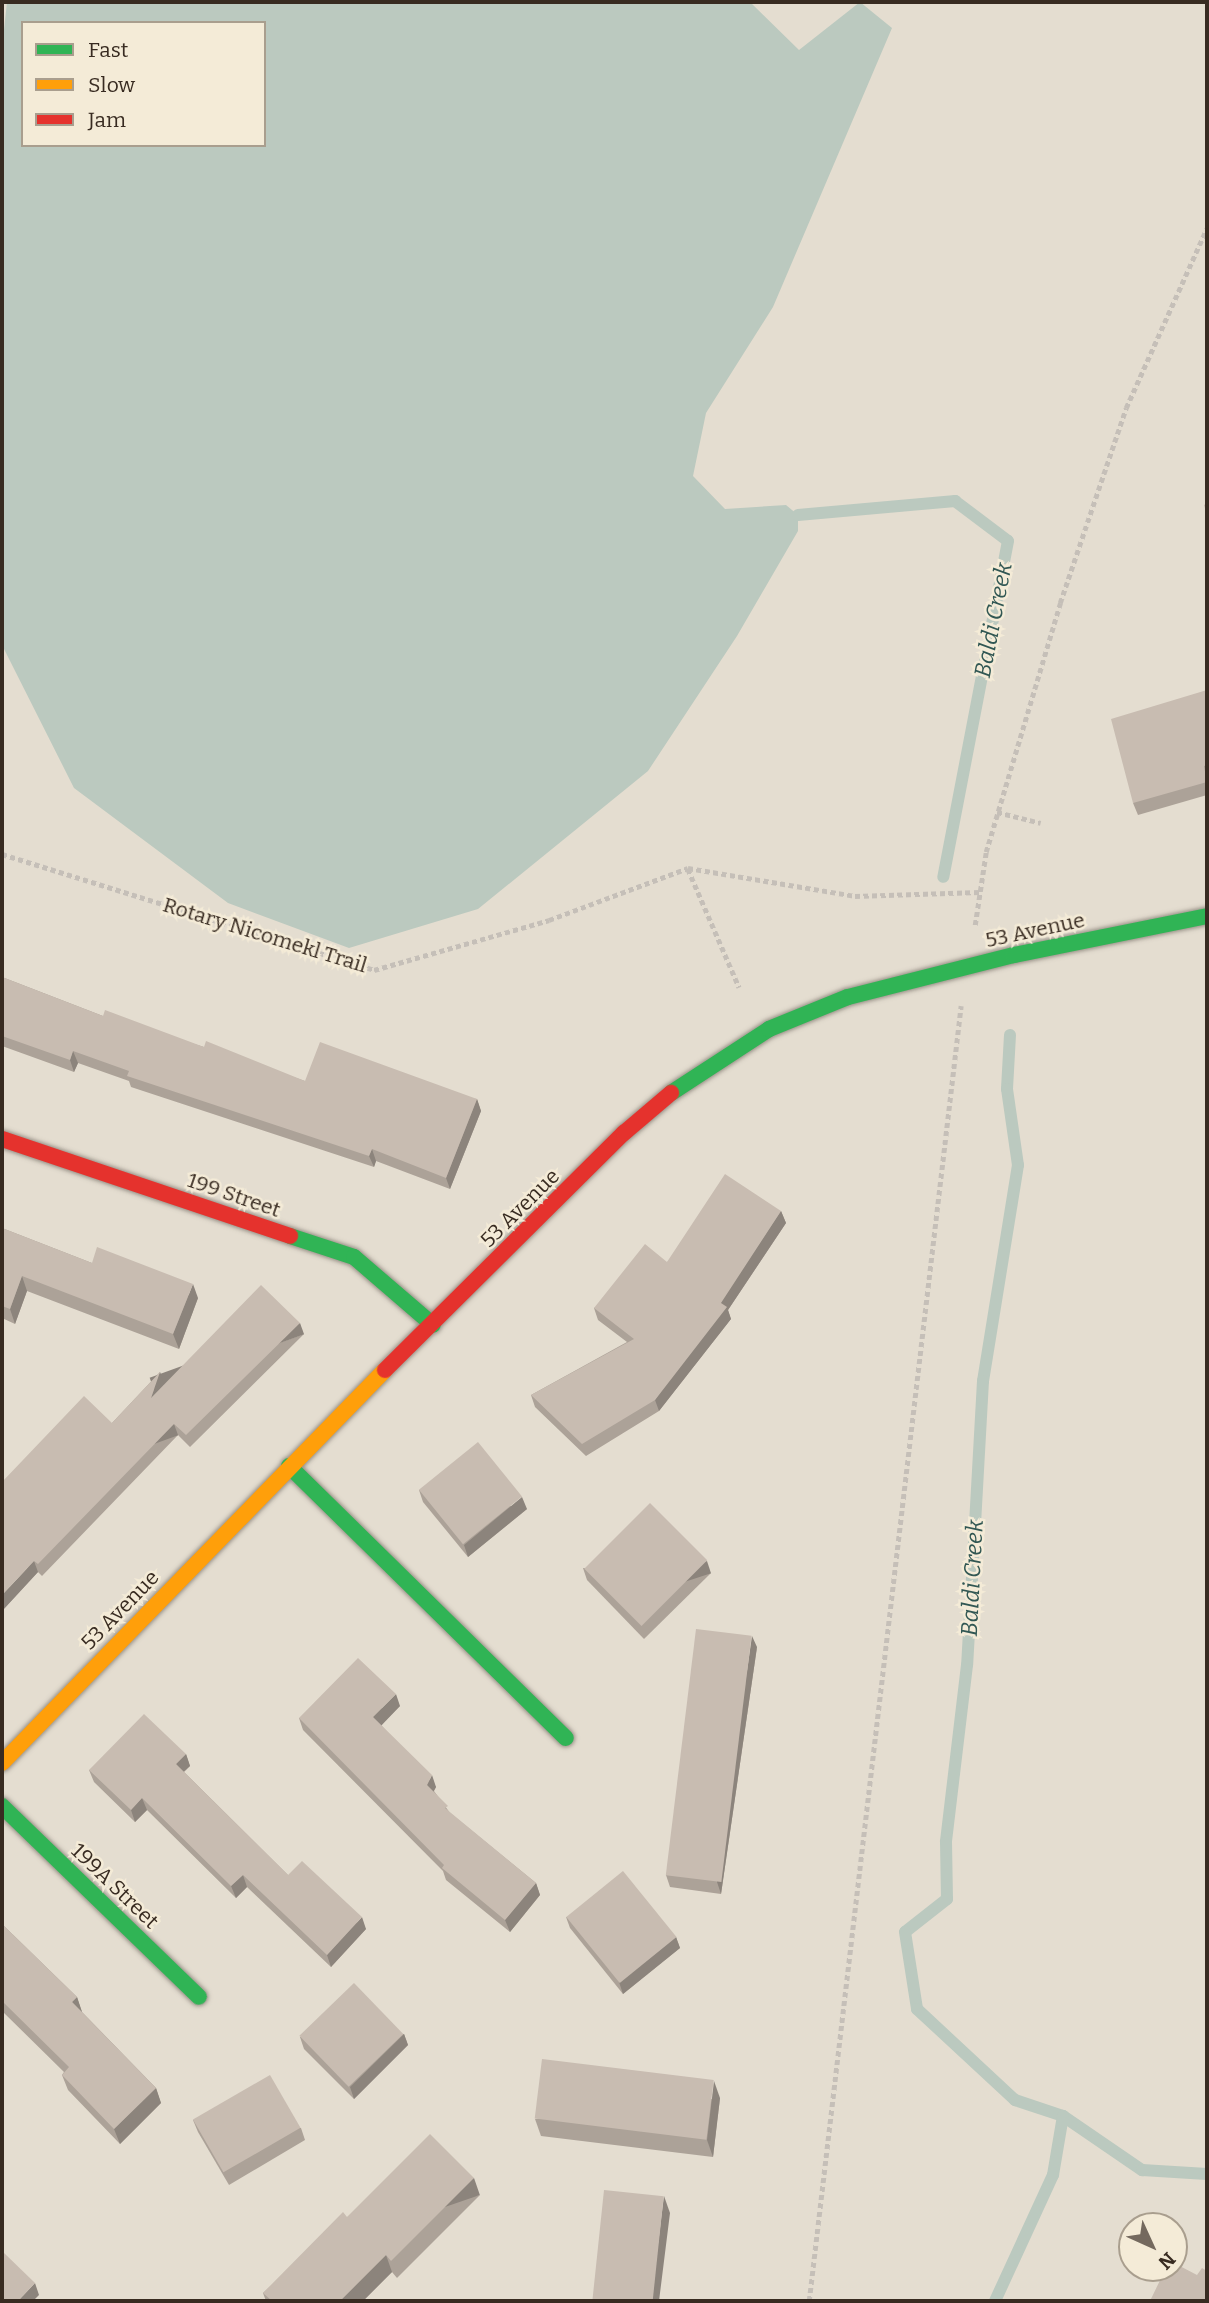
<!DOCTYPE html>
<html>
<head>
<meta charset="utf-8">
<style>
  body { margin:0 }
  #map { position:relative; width:1209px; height:2303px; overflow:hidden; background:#e4ddd0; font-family:Bitter,serif }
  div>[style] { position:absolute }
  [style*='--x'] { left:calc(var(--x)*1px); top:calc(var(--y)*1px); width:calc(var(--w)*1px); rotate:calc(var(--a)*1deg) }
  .water>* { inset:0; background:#bbc9bf }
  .stream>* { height:12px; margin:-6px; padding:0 6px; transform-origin:6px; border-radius:6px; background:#bbc9bf }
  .path>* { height:4.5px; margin-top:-2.25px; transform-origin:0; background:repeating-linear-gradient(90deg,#c5bfb8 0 5px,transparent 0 8.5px) }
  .roads { filter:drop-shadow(0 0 2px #999288) drop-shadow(0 0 2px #999288) }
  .fast>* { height:16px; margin:-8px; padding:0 8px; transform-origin:8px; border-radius:8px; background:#30b455 }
  .slow>* { height:16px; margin:-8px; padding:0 8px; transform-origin:8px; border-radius:8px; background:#ff9f0a }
  .jam>* { height:16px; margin:-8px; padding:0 8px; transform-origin:8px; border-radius:8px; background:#e5322d }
  .wall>* { inset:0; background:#aca298 }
  .shaded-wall>* { inset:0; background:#8c847c; transform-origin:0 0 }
  .building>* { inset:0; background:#c8bcb1; transform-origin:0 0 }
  span { translate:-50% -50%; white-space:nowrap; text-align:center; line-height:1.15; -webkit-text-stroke:5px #f4ebd7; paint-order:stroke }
  .street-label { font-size:21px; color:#382b21 }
  .water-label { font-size:23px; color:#315753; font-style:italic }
  .frame { position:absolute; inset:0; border:4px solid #382b21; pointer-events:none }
  .legend { position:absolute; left:21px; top:21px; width:245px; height:126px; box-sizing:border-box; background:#f4ebd7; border:2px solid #a99e8e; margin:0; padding:9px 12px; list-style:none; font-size:21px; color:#382b21 }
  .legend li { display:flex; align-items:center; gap:14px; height:35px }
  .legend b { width:35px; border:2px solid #a99e8e }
  .north { position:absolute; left:1118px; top:2212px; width:70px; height:70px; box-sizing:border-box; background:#f4ebd7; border:2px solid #a99e8e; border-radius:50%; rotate:135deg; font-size:19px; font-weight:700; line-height:28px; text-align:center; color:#382b21 }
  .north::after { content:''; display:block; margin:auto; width:24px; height:32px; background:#74695e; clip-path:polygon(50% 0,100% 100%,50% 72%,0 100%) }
</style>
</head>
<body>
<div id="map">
  <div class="water">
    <div style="clip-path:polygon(evenodd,7px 2px,750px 2px,799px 50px,860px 2px,892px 28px,773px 307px,706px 413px,693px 476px,725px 509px,786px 505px,798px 515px,798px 531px,737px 636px,648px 771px,478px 909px,349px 948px,228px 903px,74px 788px,2px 645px,2px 48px,7px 2px,23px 23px,264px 23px,264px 145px,23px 145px,23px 23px)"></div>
  </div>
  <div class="stream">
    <div style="--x:798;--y:515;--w:158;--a:-5.1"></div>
    <div style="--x:955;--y:501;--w:66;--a:37"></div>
    <div style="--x:1008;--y:541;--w:342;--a:100.9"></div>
    <div style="--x:1010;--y:1035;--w:54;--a:93.2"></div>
    <div style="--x:1007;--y:1089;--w:77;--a:81.8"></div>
    <div style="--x:1018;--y:1165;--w:219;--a:99.2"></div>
    <div style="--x:983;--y:1381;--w:284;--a:93.2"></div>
    <div style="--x:967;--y:1665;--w:178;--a:96.8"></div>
    <div style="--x:946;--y:1842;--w:57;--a:89"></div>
    <div style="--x:947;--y:1899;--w:53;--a:141.8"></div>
    <div style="--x:905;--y:1932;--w:78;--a:81.1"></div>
    <div style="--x:917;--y:2009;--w:134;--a:42.9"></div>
    <div style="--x:1015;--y:2100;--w:51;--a:18.4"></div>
    <div style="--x:1063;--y:2116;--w:96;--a:34.4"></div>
    <div style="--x:1142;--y:2170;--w:65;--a:3.5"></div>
    <div style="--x:995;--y:2301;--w:139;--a:-65.3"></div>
    <div style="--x:1053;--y:2175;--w:60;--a:-80.4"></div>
  </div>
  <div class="path">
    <div style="--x:997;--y:812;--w:45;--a:14"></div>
    <div style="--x:2;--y:854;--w:390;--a:17.3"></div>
    <div style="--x:374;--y:970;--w:182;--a:-15.9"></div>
    <div style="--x:549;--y:920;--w:148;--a:-20.5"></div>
    <div style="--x:688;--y:868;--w:169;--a:9.5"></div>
    <div style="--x:855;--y:896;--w:125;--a:-1.8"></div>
    <div style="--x:688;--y:869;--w:129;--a:66.6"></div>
    <div style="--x:975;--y:925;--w:74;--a:-81.4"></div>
    <div style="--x:986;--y:852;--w:260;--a:-73.4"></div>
    <div style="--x:1060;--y:603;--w:206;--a:-71.3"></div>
    <div style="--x:1126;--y:408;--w:197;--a:-65.8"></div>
    <div style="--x:809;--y:2301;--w:1304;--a:-83.31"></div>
  </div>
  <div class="roads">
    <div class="fast">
      <div style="--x:671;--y:1093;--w:117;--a:-33.1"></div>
      <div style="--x:769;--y:1029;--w:85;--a:-22.1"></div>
      <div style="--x:848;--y:997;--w:171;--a:-14.2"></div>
      <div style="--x:1014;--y:955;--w:197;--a:-11.4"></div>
      <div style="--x:290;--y:1236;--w:67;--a:18.2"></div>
      <div style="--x:354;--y:1257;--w:104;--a:40.7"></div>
      <div style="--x:289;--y:1466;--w:388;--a:44.5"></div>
      <div style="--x:2;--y:1806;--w:274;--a:44.1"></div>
    </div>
    <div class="slow">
      <div style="--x:2;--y:1763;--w:549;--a:-45.74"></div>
    </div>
    <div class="jam">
      <div style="--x:2;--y:1139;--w:304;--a:18.6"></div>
      <div style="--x:385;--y:1370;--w:337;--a:-44.8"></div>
      <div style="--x:624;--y:1133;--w:62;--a:-40.4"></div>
    </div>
  </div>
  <div class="wall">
    <div style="clip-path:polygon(1207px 690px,1207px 795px,1138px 815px,1133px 803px)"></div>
    <div style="clip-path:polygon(2px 977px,103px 1016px,204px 1047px,305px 1081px,477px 1099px,481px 1111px,450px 1189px,376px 1161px,374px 1167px,131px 1087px,129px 1081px,78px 1063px,74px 1072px,2px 1046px)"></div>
    <div style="clip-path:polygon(781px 1211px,786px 1223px,728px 1310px,731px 1319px,659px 1411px,586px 1456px,535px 1407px,531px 1395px,627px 1342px,598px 1320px,594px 1308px,667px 1262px)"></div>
    <div style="clip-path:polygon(2px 1228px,92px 1263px,198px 1298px,179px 1349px,27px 1291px,15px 1324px,2px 1318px)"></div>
    <div style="clip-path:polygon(304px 1334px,190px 1447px,178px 1435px,42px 1576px,38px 1572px,2px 1611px,112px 1423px,160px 1372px,164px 1385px)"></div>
    <div style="clip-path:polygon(419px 1490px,527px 1509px,468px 1557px,423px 1502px)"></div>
    <div style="clip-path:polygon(583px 1568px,711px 1573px,644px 1639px,587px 1580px)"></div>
    <div style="clip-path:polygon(757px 1647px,721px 1894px,670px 1887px,666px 1875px)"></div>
    <div style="clip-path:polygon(400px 1706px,381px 1725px,436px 1787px,434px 1791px,450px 1813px,536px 1883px,540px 1895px,510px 1932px,446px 1880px,443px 1871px,303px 1730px,299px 1718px)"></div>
    <div style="clip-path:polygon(186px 1754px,190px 1766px,184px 1772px,288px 1875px,366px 1929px,331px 1967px,247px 1887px,236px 1898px,147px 1810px,135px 1822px,94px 1782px,89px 1770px)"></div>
    <div style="clip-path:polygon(566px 1917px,676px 1937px,680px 1948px,623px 1994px,570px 1928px)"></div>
    <div style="clip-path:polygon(2px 1924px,77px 1997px,82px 2012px,156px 2088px,161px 2103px,120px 2144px,68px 2090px,62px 2075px,64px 2072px,2px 2011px)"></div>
    <div style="clip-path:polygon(404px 2034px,408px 2045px,354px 2099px,304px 2049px,300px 2037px)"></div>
    <div style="clip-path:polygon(720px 2098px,713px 2157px,541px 2136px,535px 2119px)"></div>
    <div style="clip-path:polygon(193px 2120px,301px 2128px,305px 2140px,229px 2185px,198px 2132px)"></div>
    <div style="clip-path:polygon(480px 2195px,397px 2278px,392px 2272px,363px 2301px,266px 2301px,263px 2293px,347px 2217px)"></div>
  </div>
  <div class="shaded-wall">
    <div style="clip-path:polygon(73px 1051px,78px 1063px,74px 1072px,70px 1060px)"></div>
    <div style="clip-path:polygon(477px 1099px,481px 1111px,450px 1189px,446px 1178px)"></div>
    <div style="clip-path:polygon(372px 1149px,376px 1161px,374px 1167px,369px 1156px)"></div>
    <div style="clip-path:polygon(781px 1211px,786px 1223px,728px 1310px,731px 1319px,659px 1411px,655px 1400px)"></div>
    <div style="clip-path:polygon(22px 1276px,27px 1291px,15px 1324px,10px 1309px)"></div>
    <div style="clip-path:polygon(193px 1284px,198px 1298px,179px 1349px,173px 1334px)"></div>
    <div style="left:300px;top:1323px;width:12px;height:160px;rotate:70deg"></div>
    <div style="clip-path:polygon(160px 1372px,164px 1384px,156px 1409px,151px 1398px)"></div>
    <div style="left:174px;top:1424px;width:12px;height:195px;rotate:70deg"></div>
    <div style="clip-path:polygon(522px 1497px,527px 1509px,468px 1557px,464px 1545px)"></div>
    <div style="clip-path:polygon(34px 1561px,38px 1572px,2px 1611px,2px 1595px)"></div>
    <div style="left:707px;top:1561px;width:13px;height:94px;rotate:72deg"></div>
    <div style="clip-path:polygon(752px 1636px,757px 1647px,721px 1894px,717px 1882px)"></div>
    <div style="clip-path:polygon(396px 1694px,400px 1706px,378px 1729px,373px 1717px)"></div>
    <div style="clip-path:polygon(186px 1754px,190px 1766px,180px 1775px,176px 1764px)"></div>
    <div style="clip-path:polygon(432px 1775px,436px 1787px,431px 1796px,427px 1785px)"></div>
    <div style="clip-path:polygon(142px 1798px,147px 1810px,135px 1822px,131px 1810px)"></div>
    <div style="clip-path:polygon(243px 1875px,247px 1887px,236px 1898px,231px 1886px)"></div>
    <div style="clip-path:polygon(536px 1883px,540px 1895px,510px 1932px,505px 1920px)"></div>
    <div style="clip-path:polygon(362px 1917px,366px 1929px,331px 1967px,327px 1955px)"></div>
    <div style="clip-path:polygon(676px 1937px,680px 1948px,623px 1994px,619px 1982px)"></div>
    <div style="clip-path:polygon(77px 1997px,82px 2012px,72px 2002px)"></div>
    <div style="clip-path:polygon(404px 2034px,408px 2045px,354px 2099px,350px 2087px)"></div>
    <div style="clip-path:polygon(714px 2081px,720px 2098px,713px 2157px,707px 2140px)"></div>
    <div style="clip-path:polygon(156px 2088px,161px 2103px,120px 2144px,114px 2129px)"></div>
    <div style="left:474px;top:2178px;width:18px;height:117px;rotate:71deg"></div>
    <div style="clip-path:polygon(664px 2196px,670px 2213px,659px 2301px,651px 2301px)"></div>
    <div style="clip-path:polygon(386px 2255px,392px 2272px,363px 2301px,340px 2301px)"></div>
    <div style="clip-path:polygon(35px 2283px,39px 2295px,33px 2301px,18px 2301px)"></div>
  </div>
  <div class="building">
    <div style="clip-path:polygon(1207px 503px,1207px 515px,1204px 505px)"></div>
    <div style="clip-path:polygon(1207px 690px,1207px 765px,1204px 766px,1207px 782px,1133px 803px,1111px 719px)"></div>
    <div style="clip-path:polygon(2px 977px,103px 1016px,105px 1010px,204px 1047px,206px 1041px,305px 1081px,320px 1042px,477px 1099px,446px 1178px,372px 1149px,369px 1156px,127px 1076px,129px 1071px,73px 1051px,70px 1060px,2px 1036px)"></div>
    <div style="clip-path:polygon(725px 1174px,781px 1211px,721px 1303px,727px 1307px,655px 1400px,582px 1444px,531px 1395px,634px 1339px,594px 1308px,645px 1244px,667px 1262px)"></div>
    <div style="clip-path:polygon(2px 1228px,92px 1263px,97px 1247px,193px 1284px,173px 1334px,22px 1276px,10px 1309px,2px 1306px)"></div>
    <div style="clip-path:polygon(261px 1285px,300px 1323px,186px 1435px,174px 1424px,38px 1564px,34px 1561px,2px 1595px,2px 1482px,84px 1396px,112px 1423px,160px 1372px,151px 1398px)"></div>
    <div style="left:478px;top:1442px;width:70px;height:76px;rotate:51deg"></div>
    <div style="left:650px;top:1503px;width:81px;height:93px;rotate:45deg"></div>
    <div style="left:696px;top:1629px;width:56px;height:248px;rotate:7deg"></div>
    <div style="clip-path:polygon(358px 1658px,396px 1694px,373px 1717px,432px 1775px,427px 1785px,448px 1806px,445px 1808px,536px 1883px,505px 1920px,442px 1868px,444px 1865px,299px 1718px)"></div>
    <div style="clip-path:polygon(144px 1714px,186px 1754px,176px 1764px,288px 1875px,302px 1861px,362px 1917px,327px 1955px,243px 1875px,231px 1886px,142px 1798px,131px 1810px,89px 1770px)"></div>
    <div style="left:623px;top:1871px;width:85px;height:73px;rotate:51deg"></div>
    <div style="clip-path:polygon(2px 1924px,77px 1997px,72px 2002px,156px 2088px,114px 2129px,62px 2075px,69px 2067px,2px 2001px)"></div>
    <div style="left:354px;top:1983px;width:71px;height:76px;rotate:46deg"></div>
    <div style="left:542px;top:2059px;width:173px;height:60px;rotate:7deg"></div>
    <div style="left:270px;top:2075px;width:61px;height:89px;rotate:60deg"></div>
    <div style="clip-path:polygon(430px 2134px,474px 2178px,391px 2261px,386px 2255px,340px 2301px,272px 2301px,263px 2293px,343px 2212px,347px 2217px)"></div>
    <div style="left:604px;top:2190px;width:60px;height:112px;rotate:6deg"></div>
    <div style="clip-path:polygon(2px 2251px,35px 2283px,18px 2301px,2px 2301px)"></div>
    <div style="clip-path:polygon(1174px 2263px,1197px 2275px,1202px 2268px,1207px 2271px,1207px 2301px,1150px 2301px,1166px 2268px,1174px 2268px)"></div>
  </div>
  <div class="street-label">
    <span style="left:1035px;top:930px;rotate:-12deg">53 Avenue</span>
    <span style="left:265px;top:935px;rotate:17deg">Rotary Nicomekl Trail</span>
    <span style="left:234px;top:1195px;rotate:19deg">199 Street</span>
    <span style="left:520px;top:1208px;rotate:-45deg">53 Avenue</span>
    <span style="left:120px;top:1610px;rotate:-46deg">53 Avenue</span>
    <span style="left:115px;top:1886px;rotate:44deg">199A Street</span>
  </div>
  <div class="water-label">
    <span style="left:993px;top:620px;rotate:-79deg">Baldi Creek</span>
    <span style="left:972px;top:1578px;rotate:-87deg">Baldi Creek</span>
  </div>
  <div class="frame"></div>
  <ul class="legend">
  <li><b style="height:9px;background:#30b455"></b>Fast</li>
  <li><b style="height:9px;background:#ff9f0a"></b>Slow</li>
  <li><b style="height:9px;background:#e5322d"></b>Jam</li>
  </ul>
  <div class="north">N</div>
</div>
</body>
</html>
